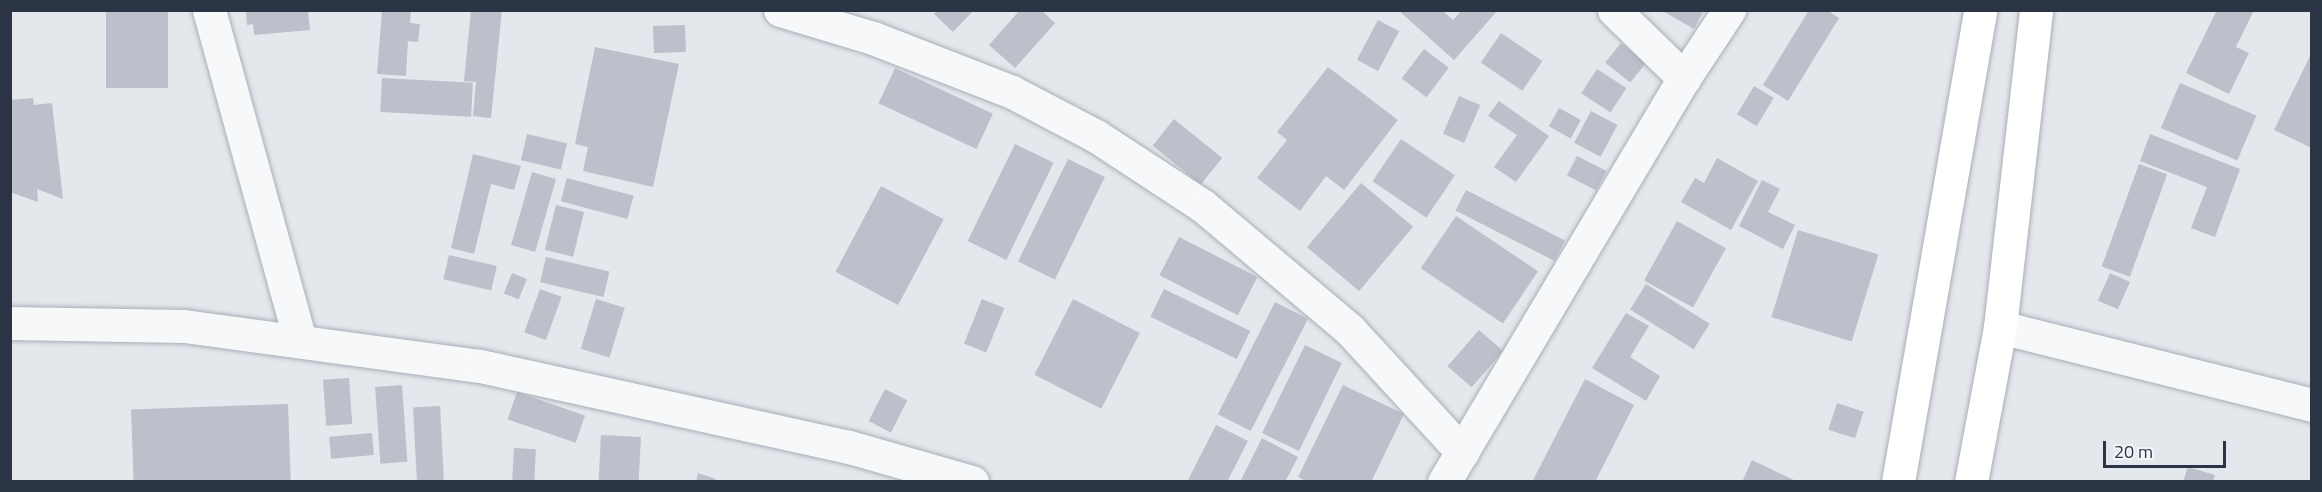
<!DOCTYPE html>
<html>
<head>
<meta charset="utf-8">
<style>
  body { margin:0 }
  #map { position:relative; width:2322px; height:492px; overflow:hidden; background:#e4e7ec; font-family:"Titillium Web",sans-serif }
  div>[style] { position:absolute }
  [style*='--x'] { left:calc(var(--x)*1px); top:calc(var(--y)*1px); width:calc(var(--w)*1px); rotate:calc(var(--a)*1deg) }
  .building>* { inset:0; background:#bbc0ca; transform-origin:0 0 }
  .roads { filter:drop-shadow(0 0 2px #a9aeb7) drop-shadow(0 0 2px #a9aeb7) }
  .minor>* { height:33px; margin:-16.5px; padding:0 16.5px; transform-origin:16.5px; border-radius:16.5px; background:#f7f8fa }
  .major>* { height:33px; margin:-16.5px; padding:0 16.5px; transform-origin:16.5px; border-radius:16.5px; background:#fff }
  span { translate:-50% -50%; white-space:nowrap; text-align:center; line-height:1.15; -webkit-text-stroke:4.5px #f4f6f9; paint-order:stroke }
  .frame { position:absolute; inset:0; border:12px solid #2b3445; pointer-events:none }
  .scale { position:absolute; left:2103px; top:441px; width:123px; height:27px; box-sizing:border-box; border:3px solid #2b3445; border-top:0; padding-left:8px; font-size:18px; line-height:21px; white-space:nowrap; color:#2b3445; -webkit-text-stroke:4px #f4f6f9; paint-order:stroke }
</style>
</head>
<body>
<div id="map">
  <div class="building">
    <div style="left:106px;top:10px;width:62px;height:78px"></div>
    <div style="clip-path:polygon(246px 10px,308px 10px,310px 30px,254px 35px,253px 24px,247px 25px)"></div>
    <div style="clip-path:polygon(382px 10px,411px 10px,410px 23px,420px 24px,418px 42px,408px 41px,406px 76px,377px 74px)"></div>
    <div style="clip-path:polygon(471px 10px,502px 10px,491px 118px,473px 116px,476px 82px,464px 81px)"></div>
    <div style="clip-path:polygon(938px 10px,974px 10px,953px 32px,934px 14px)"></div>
    <div style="clip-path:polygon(1020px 10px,1041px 10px,1055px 23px,1015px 68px,989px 45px)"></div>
    <div style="clip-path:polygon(1398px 10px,1442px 10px,1453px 20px,1462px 10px,1498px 10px,1454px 60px)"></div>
    <div style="clip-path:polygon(1661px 10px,1704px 10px,1694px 29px)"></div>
    <div style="clip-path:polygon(1809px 10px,1827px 10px,1839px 18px,1788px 101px,1763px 85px)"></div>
    <div style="clip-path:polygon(2217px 10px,2254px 10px,2236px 47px,2249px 53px,2229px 94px,2186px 73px)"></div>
    <div style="left:1378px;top:20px;width:24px;height:45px;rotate:28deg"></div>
    <div style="left:685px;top:25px;width:27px;height:32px;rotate:88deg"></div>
    <div style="left:1501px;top:33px;width:50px;height:36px;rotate:34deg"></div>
    <div style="left:1621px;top:43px;width:32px;height:25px;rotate:39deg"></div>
    <div style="clip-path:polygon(595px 47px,679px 64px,653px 187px,583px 171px,588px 147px,575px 144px)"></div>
    <div style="left:1424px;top:49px;width:31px;height:37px;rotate:37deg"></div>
    <div style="clip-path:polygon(2312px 52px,2312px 148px,2274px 130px)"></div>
    <div style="clip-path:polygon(1328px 67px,1398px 120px,1344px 190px,1326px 176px,1300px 211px,1257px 178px,1287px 140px,1277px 132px)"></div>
    <div style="left:895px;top:68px;width:108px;height:39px;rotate:25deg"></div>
    <div style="left:1597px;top:69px;width:35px;height:29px;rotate:33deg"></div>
    <div style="left:382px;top:78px;width:91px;height:34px;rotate:3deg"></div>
    <div style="left:2180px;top:83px;width:83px;height:49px;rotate:23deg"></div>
    <div style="left:1754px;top:86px;width:23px;height:33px;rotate:31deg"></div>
    <div style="left:1459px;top:96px;width:23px;height:41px;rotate:23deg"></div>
    <div style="clip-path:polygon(33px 98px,34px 105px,52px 103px,63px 199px,37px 189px,38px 202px,10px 192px,10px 100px)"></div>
    <div style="clip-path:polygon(1499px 101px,1549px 136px,1516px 182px,1494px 167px,1517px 135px,1488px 116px)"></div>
    <div style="left:1559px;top:108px;width:25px;height:21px;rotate:29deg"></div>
    <div style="left:1591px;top:111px;width:30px;height:36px;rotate:28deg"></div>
    <div style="left:1174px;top:119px;width:62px;height:34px;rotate:39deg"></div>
    <div style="left:527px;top:134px;width:41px;height:27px;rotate:13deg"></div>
    <div style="clip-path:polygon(2150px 134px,2240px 169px,2215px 237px,2191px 228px,2207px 187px,2140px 161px)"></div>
    <div style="left:1401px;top:139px;width:65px;height:51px;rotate:34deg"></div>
    <div style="left:1015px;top:144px;width:43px;height:108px;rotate:26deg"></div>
    <div style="clip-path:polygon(473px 154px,521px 166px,514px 190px,491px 184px,474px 254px,451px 248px)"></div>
    <div style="left:1577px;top:156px;width:33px;height:22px;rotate:27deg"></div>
    <div style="clip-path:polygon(1717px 158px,1758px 181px,1731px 230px,1681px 202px,1695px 178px,1704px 183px)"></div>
    <div style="left:1068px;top:159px;width:41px;height:114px;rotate:26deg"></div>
    <div style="left:2139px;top:164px;width:30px;height:109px;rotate:20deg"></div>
    <div style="left:532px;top:172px;width:25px;height:76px;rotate:16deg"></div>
    <div style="left:567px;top:178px;width:69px;height:24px;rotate:15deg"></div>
    <div style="clip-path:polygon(1762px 180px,1780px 189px,1768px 212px,1795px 225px,1783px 249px,1739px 226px)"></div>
    <div style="left:1361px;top:183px;width:68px;height:84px;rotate:40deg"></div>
    <div style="left:881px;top:186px;width:71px;height:97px;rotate:28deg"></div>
    <div style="left:1466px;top:190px;width:111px;height:23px;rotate:27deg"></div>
    <div style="left:556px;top:205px;width:29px;height:46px;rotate:14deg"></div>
    <div style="left:1456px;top:216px;width:99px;height:63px;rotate:34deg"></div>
    <div style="left:1677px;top:221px;width:56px;height:68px;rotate:29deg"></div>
    <div style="left:1798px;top:230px;width:84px;height:91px;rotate:17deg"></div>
    <div style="left:1179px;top:237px;width:88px;height:43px;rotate:27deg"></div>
    <div style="left:449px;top:255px;width:49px;height:25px;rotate:13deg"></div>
    <div style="left:546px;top:257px;width:65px;height:26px;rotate:13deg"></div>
    <div style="left:512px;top:273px;width:16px;height:22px;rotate:22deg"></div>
    <div style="left:2110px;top:273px;width:22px;height:30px;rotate:24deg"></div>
    <div style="left:1646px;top:284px;width:75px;height:30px;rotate:32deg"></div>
    <div style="left:540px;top:289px;width:23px;height:46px;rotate:20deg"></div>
    <div style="left:1164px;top:289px;width:96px;height:31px;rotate:26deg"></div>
    <div style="left:596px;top:299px;width:30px;height:52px;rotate:17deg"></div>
    <div style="left:982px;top:299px;width:24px;height:48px;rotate:22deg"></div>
    <div style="left:1073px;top:299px;width:75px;height:85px;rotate:27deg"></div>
    <div style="left:1275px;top:302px;width:37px;height:126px;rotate:27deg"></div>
    <div style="clip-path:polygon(1626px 313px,1649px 326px,1630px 357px,1660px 376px,1646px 401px,1592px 368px)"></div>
    <div style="left:1479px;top:330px;width:32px;height:48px;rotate:41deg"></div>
    <div style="left:1305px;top:345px;width:41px;height:98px;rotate:26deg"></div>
    <div style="left:349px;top:378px;width:46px;height:26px;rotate:86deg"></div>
    <div style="clip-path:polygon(1585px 379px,1634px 405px,1595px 482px,1532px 482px)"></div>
    <div style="left:402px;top:385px;width:77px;height:27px;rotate:86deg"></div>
    <div style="clip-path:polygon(1343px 385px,1404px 414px,1371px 482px,1308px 482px,1298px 477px)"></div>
    <div style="left:885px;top:389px;width:25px;height:36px;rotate:27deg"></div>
    <div style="left:517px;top:392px;width:72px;height:29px;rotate:19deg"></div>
    <div style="left:1837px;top:403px;width:28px;height:28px;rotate:18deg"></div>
    <div style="left:288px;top:404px;width:78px;height:157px;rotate:88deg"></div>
    <div style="left:440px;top:406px;width:76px;height:27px;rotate:87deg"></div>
    <div style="clip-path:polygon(1216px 425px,1248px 441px,1227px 482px,1187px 482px)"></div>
    <div style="left:372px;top:433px;width:22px;height:43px;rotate:85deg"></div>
    <div style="left:601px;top:435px;width:40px;height:47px;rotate:3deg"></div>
    <div style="clip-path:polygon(1262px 438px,1298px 457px,1285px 482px,1240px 482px)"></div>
    <div style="left:514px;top:448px;width:22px;height:34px;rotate:3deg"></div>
    <div style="clip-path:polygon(1752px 460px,1798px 482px,1742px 482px)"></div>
    <div style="clip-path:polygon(2188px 467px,2215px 475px,2213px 482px,2183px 482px)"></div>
    <div style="clip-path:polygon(698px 473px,716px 479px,715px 482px,696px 482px)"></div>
  </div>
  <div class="roads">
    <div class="minor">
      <div style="--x:209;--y:10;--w:343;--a:74.6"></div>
      <div style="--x:780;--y:10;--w:97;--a:16.8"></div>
      <div style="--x:873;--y:38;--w:149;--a:21.2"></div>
      <div style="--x:1012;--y:92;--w:95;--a:27.6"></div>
      <div style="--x:1096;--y:136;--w:128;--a:33.2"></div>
      <div style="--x:1203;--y:206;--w:192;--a:40.1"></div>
      <div style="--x:1350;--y:330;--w:166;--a:47.4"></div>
      <div style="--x:1614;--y:10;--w:98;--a:44.2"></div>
      <div style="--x:10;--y:323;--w:174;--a:1"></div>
      <div style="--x:184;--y:326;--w:299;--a:7.7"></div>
      <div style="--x:480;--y:366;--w:378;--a:12.4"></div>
      <div style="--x:849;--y:447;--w:128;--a:15.9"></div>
      <div style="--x:2000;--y:327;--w:322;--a:14"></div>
      <div style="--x:1444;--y:482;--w:470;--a:-59.3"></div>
      <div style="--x:1684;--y:78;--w:82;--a:-56.5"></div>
    </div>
    <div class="major">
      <div style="--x:1898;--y:482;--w:479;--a:-80.1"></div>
      <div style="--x:1971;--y:482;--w:158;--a:-79.4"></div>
      <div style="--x:2000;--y:327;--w:319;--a:-83.5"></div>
    </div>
  </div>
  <div class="frame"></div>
  <div class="scale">20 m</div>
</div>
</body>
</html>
